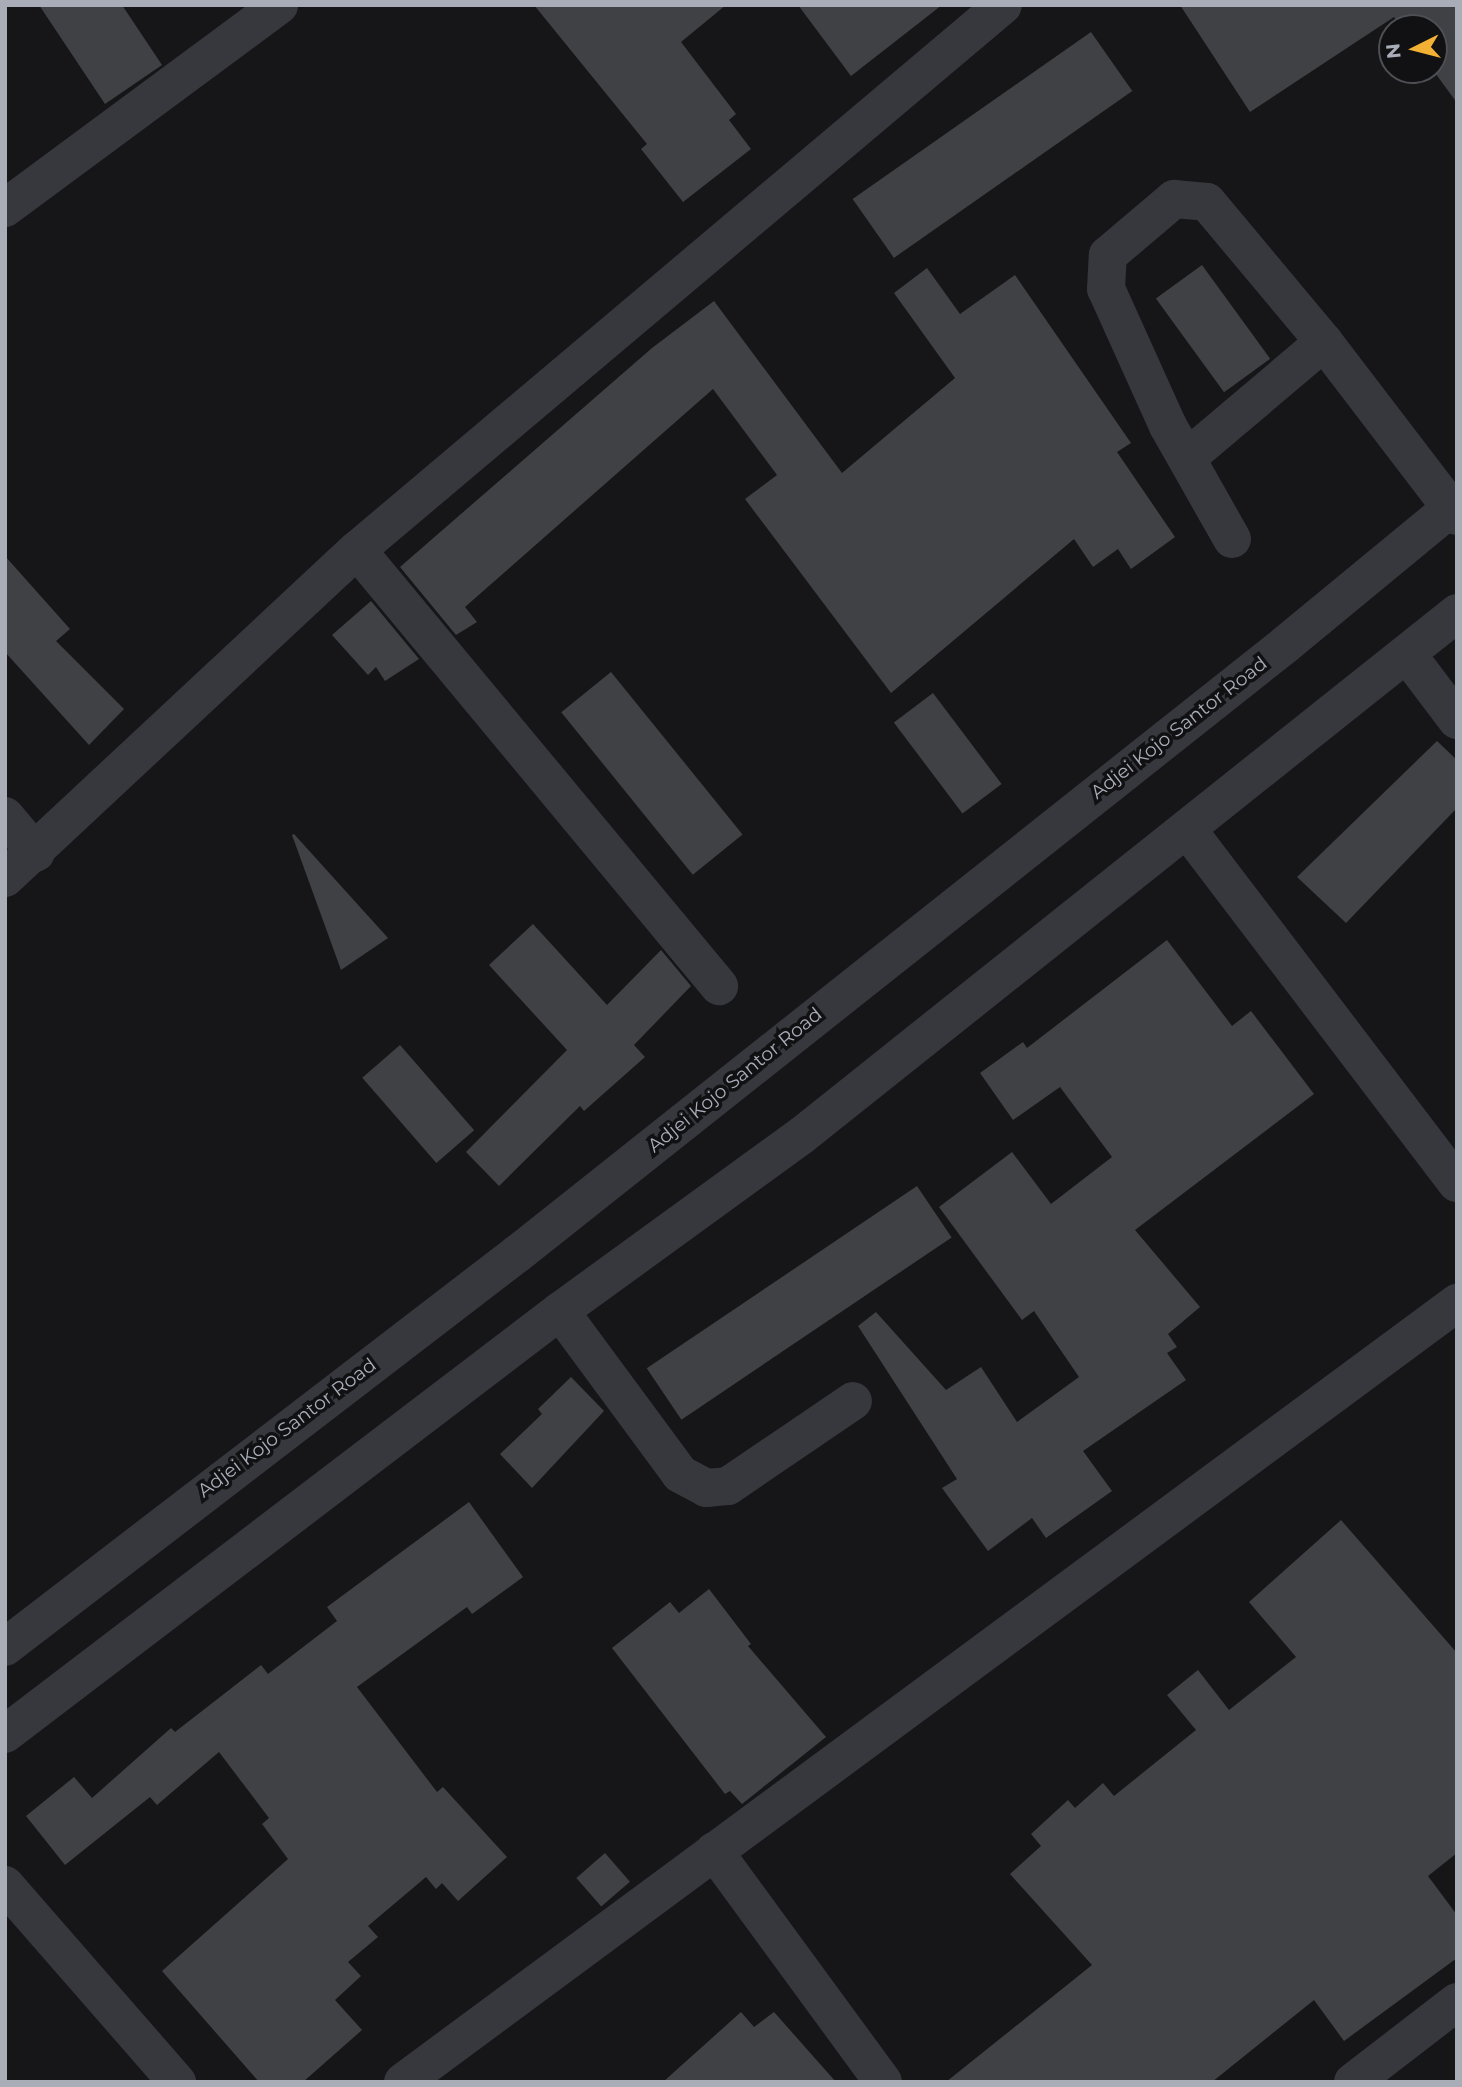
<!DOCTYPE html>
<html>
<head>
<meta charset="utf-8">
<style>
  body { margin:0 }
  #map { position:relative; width:1462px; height:2087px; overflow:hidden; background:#161618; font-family:Montserrat,sans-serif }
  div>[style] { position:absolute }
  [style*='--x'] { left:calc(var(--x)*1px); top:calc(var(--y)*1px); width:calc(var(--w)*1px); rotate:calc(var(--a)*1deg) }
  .building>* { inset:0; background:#404145; transform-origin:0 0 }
  .minor>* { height:38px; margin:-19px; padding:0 19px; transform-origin:19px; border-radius:19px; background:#37383d }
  span { translate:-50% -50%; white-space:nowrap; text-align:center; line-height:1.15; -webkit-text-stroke:7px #111113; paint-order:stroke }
  .street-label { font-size:19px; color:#a8adb8 }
  .frame { position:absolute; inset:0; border:7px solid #a8adb8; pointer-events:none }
  .north { position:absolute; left:1378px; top:14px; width:70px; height:70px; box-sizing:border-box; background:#111113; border:2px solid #4d4f55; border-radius:50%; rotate:264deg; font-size:19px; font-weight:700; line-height:28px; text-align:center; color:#a8adb8 }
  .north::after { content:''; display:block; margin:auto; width:24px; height:32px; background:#f2b134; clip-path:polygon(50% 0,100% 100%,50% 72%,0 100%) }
</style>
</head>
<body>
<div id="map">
  <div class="building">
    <div style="clip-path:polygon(39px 5px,122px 5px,162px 65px,105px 104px)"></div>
    <div style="clip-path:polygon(534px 5px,726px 5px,681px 42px,736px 114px,729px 120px,751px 149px,683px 202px,641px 149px,647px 144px)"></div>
    <div style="clip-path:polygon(798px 5px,942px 5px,851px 76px)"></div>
    <div style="clip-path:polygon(1180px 5px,1457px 5px,1457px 103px,1433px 70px,1434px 28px,1402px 28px,1394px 17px,1250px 112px)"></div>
    <div style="left:1091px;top:32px;width:72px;height:291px;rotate:55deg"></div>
    <div style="left:1202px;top:265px;width:116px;height:57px;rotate:54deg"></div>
    <div style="clip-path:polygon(927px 268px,960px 314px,1015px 275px,1131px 443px,1117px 452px,1175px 537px,1131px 569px,1118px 549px,1093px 567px,1074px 539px,891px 693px,745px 499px,777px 475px,713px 389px,465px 607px,477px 622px,456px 635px,400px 567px,652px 348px,714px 301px,842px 473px,955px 378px,894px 293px)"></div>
    <div style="clip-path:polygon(5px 556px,70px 629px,56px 641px,124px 709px,89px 745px,5px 652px)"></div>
    <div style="clip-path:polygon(371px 601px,419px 659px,385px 681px,376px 667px,368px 675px,332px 635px)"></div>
    <div style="left:611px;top:672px;width:209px;height:64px;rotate:51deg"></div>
    <div style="left:933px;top:693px;width:114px;height:49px;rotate:53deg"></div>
    <div style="clip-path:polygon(1437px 741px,1457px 760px,1457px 808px,1346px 923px,1297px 877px)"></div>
    <div style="clip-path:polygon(294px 834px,388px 938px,341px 970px,292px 835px)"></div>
    <div style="clip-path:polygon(533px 924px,607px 1005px,661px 950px,691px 986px,634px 1045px,645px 1057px,584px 1111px,580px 1106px,499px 1186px,466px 1152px,567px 1050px,489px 965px)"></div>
    <div style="clip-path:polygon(1167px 940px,1232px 1026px,1251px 1011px,1314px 1094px,1135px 1230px,1200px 1307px,1168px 1334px,1177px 1347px,1167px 1353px,1186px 1380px,1083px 1451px,1112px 1491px,1046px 1538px,1032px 1518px,988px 1551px,942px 1488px,957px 1479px,858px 1326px,876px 1312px,946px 1390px,981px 1367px,1017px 1422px,1079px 1377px,1034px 1311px,1022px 1320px,939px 1207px,1012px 1152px,1051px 1204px,1112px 1157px,1060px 1087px,1013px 1120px,980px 1073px,1023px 1042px,1027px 1048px)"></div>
    <div style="left:400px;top:1045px;width:113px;height:50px;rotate:49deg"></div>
    <div style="left:917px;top:1186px;width:62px;height:326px;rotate:56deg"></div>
    <div style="clip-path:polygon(571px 1377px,604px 1411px,532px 1488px,500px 1454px,542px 1414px,538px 1409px)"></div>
    <div style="clip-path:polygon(469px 1502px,523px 1577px,472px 1614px,467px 1607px,357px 1687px,437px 1792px,443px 1787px,507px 1857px,458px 1901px,442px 1883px,436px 1889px,426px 1877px,368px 1926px,378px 1937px,348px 1962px,361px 1976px,335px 2000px,362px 2030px,303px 2082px,259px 2082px,162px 1971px,288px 1859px,262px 1824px,269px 1818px,219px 1752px,157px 1805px,150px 1797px,65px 1865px,26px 1816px,74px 1777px,92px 1798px,171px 1728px,175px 1732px,261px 1665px,268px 1674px,337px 1621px,327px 1607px)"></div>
    <div style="clip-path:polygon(1341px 1520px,1457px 1653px,1457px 1853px,1428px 1876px,1457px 1915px,1457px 1958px,1344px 2041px,1314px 2000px,1212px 2082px,946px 2082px,1092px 1965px,1010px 1874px,1041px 1846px,1031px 1834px,1068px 1800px,1075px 1808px,1103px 1783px,1114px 1796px,1196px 1730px,1167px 1695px,1198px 1670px,1229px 1710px,1296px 1657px,1249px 1602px)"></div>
    <div style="clip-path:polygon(709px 1589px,751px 1644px,748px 1646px,826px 1737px,742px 1804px,730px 1791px,725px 1794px,612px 1648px,670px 1602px,679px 1613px)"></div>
    <div style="left:605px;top:1853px;width:38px;height:38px;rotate:49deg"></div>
    <div style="clip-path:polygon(741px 2012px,754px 2027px,774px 2012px,836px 2082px,663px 2082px)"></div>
  </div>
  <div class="minor">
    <div style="--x:5;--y:208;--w:341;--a:-36.5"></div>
    <div style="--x:1188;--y:457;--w:178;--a:-40.2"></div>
    <div style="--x:1232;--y:539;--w:130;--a:-119.5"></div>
    <div style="--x:1168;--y:426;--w:150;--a:-114.3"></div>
    <div style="--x:1106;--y:289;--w:34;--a:-87"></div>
    <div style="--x:1108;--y:255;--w:87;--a:-40.3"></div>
    <div style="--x:1174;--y:199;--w:33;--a:5"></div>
    <div style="--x:1207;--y:202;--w:182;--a:50.1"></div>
    <div style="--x:1324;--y:342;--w:219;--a:52.6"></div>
    <div style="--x:357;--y:550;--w:567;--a:50.3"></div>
    <div style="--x:1407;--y:654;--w:83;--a:52.9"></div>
    <div style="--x:5;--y:816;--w:48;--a:50"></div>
    <div style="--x:1187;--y:829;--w:445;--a:52.7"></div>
    <div style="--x:5;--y:878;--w:481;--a:-43"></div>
    <div style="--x:357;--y:550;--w:845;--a:-40.15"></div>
    <div style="--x:560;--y:1311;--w:202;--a:53.6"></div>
    <div style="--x:680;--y:1474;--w:30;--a:28"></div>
    <div style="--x:706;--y:1488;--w:22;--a:-5"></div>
    <div style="--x:728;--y:1486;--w:151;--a:-34.2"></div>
    <div style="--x:5;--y:1647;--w:645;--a:-37.51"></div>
    <div style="--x:517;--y:1254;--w:982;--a:-38.42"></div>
    <div style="--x:1286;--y:644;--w:222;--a:-39.5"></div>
    <div style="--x:5;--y:1734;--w:698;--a:-37.31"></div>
    <div style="--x:560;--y:1311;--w:298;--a:-36"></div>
    <div style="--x:801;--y:1136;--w:839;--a:-38.56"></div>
    <div style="--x:714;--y:1851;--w:286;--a:53.8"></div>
    <div style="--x:5;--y:1885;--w:262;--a:48.9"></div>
    <div style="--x:403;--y:2082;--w:1311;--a:-36.47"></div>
    <div style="--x:1353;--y:2082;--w:131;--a:-37.6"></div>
  </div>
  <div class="street-label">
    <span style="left:1179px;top:728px;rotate:-38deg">Adjei Kojo Santor Road</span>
    <span style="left:735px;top:1080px;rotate:-39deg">Adjei Kojo Santor Road</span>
    <span style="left:287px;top:1428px;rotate:-37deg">Adjei Kojo Santor Road</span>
  </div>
  <div class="frame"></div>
  <div class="north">N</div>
</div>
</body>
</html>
